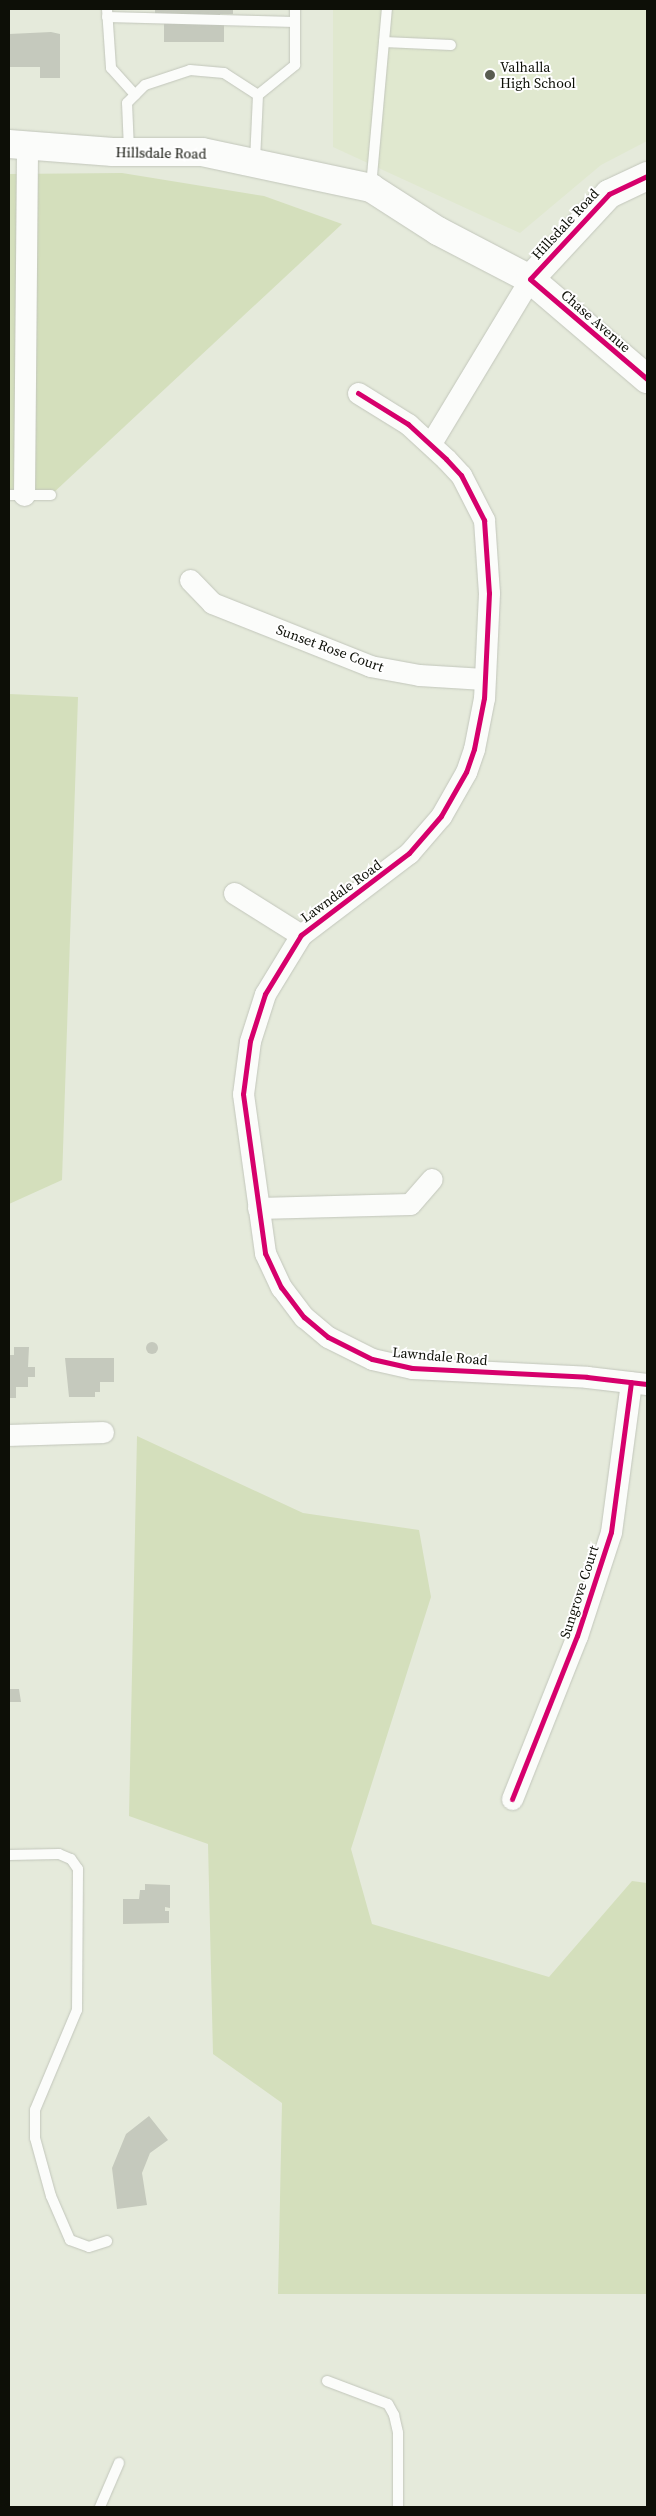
<!DOCTYPE html>
<html>
<head>
<meta charset="utf-8">
<style>
  body { margin:0 }
  #map { position:relative; width:656px; height:2516px; overflow:hidden; background:#e5eadb; font-family:"Source Serif 4",serif }
  div>[style] { position:absolute }
  [style*='--x'] { left:calc(var(--x)*1px); top:calc(var(--y)*1px); width:calc(var(--w)*1px); rotate:calc(var(--a)*1deg) }
  .built>* { inset:0; background:#e0e8cf }
  .green>* { inset:0; background:#d4dfbc }
  .building>* { inset:0; background:#c5c9bd }
  .round { border-radius:50% }
  .roads { filter:drop-shadow(0 0 1px #c2c6bb) drop-shadow(0 0 1px #c2c6bb) }
  .lane>* { height:10px; margin:-5px; padding:0 5px; transform-origin:5px; border-radius:5px; background:#fbfcfa }
  .street>* { height:21px; margin:-10.5px; padding:0 10.5px; transform-origin:10.5px; border-radius:10.5px; background:#fbfcfa }
  .secondary>* { height:28px; margin:-14px; padding:0 14px; transform-origin:14px; border-radius:14px; background:#fbfcfa }
  .cycleway>* { height:5px; margin:-2.5px; padding:0 2.5px; transform-origin:2.5px; border-radius:2.5px; background:#d6006c }
  .dots>* { width:14px; height:14px; translate:-50% -50%; box-sizing:border-box; border:2px solid #fff; border-radius:50% }
  span { translate:-50% -50%; white-space:nowrap; text-align:center; line-height:1.15; -webkit-text-stroke:4px #fff; paint-order:stroke }
  .poi-label { font-size:14px; color:#0d0f07 }
  .left { translate:0 -50%; text-align:left }
  .street-label { font-size:14px; color:#0d0f07 }
  .frame { position:absolute; inset:0; border:10px solid #0d0f07; pointer-events:none }
</style>
</head>
<body>
<div id="map">
  <div class="built">
    <div style="clip-path:polygon(333px 9px,647px 9px,647px 141px,601px 165px,520px 233px,333px 147px)"></div>
  </div>
  <div class="green">
    <div style="clip-path:polygon(122px 173px,264px 196px,342px 224px,51px 495px,9px 495px,9px 174px)"></div>
    <div style="clip-path:polygon(9px 694px,78px 697px,62px 1180px,9px 1204px)"></div>
    <div style="clip-path:polygon(137px 1436px,303px 1513px,419px 1530px,431px 1597px,351px 1849px,372px 1924px,549px 1977px,632px 1881px,647px 1883px,647px 2294px,278px 2294px,282px 2103px,213px 2054px,208px 1844px,129px 1816px)"></div>
  </div>
  <div class="building">
    <div style="clip-path:polygon(155px 9px,233px 9px,233px 14px,220px 14px,220px 21px,224px 21px,224px 42px,164px 42px,164px 22px,155px 14px)"></div>
    <div style="clip-path:polygon(51px 32px,60px 34px,60px 78px,40px 78px,40px 67px,9px 67px,9px 34px)"></div>
    <div class="round" style="left:146px;top:1342px;width:12px;height:12px"></div>
    <div style="clip-path:polygon(14px 1347px,29px 1347px,28px 1367px,35px 1367px,35px 1377px,28px 1377px,28px 1387px,16px 1387px,16px 1398px,9px 1398px,9px 1355px,14px 1355px)"></div>
    <div style="clip-path:polygon(65px 1358px,114px 1358px,114px 1382px,100px 1382px,100px 1392px,95px 1392px,95px 1397px,69px 1397px)"></div>
    <div style="clip-path:polygon(9px 1689px,19px 1689px,21px 1702px,9px 1702px)"></div>
    <div style="clip-path:polygon(145px 1884px,170px 1885px,170px 1908px,165px 1907px,165px 1911px,169px 1911px,169px 1923px,123px 1924px,123px 1899px,139px 1899px,140px 1890px,145px 1890px)"></div>
    <div style="clip-path:polygon(149px 2116px,168px 2140px,150px 2153px,142px 2173px,147px 2205px,117px 2209px,112px 2168px,126px 2134px)"></div>
  </div>
  <div class="roads">
    <div class="lane">
      <div style="--x:107;--y:9;--w:59;--a:86.1"></div>
      <div style="--x:111;--y:68;--w:36;--a:48"></div>
      <div style="--x:107;--y:17;--w:188;--a:1.5"></div>
      <div style="--x:384;--y:42;--w:67;--a:2.6"></div>
      <div style="--x:258;--y:95;--w:48;--a:-39"></div>
      <div style="--x:295;--y:65;--w:56;--a:-90"></div>
      <div style="--x:129;--y:150;--w:47;--a:-92.4"></div>
      <div style="--x:127;--y:103;--w:25;--a:-45"></div>
      <div style="--x:145;--y:85;--w:47;--a:-18.4"></div>
      <div style="--x:190;--y:70;--w:34;--a:5"></div>
      <div style="--x:224;--y:73;--w:40;--a:32.9"></div>
      <div style="--x:258;--y:95;--w:67;--a:92.6"></div>
      <div style="--x:371;--y:187;--w:179;--a:-84.9"></div>
      <div style="--x:9;--y:495;--w:42;--a:0"></div>
      <div style="--x:9;--y:1855;--w:50;--a:-1.1"></div>
      <div style="--x:59;--y:1854;--w:13;--a:23"></div>
      <div style="--x:71;--y:1859;--w:12;--a:55"></div>
      <div style="--x:78;--y:1869;--w:141;--a:90.4"></div>
      <div style="--x:77;--y:2010;--w:108;--a:112.8"></div>
      <div style="--x:35;--y:2110;--w:28;--a:90"></div>
      <div style="--x:35;--y:2138;--w:60;--a:74.6"></div>
      <div style="--x:51;--y:2196;--w:48;--a:66.6"></div>
      <div style="--x:70;--y:2240;--w:20;--a:20"></div>
      <div style="--x:89;--y:2247;--w:19;--a:-18"></div>
      <div style="--x:327;--y:2381;--w:65;--a:20.7"></div>
      <div style="--x:388;--y:2404;--w:13;--a:61"></div>
      <div style="--x:394;--y:2415;--w:18;--a:77"></div>
      <div style="--x:398;--y:2433;--w:74;--a:90"></div>
      <div style="--x:100;--y:2507;--w:48;--a:-66.6"></div>
    </div>
    <div class="street">
      <div style="--x:358;--y:393;--w:59;--a:31.8"></div>
      <div style="--x:408;--y:424;--w:52;--a:42.6"></div>
      <div style="--x:446;--y:459;--w:22;--a:47"></div>
      <div style="--x:461;--y:475;--w:51;--a:62.9"></div>
      <div style="--x:484;--y:520;--w:73;--a:86.1"></div>
      <div style="--x:489;--y:593;--w:105;--a:92.7"></div>
      <div style="--x:484;--y:698;--w:52;--a:101.1"></div>
      <div style="--x:474;--y:749;--w:24;--a:109"></div>
      <div style="--x:466;--y:772;--w:51;--a:119.6"></div>
      <div style="--x:441;--y:816;--w:49;--a:130.9"></div>
      <div style="--x:409;--y:853;--w:136;--a:142.8"></div>
      <div style="--x:301;--y:935;--w:69;--a:121.4"></div>
      <div style="--x:265;--y:994;--w:49;--a:107.7"></div>
      <div style="--x:250;--y:1041;--w:53;--a:97.5"></div>
      <div style="--x:243;--y:1094;--w:161;--a:82.1"></div>
      <div style="--x:265;--y:1253;--w:38;--a:65"></div>
      <div style="--x:281;--y:1287;--w:38;--a:53"></div>
      <div style="--x:304;--y:1317;--w:31;--a:40"></div>
      <div style="--x:328;--y:1337;--w:49;--a:26.6"></div>
      <div style="--x:372;--y:1359;--w:41;--a:12.7"></div>
      <div style="--x:412;--y:1368;--w:175;--a:2.9"></div>
      <div style="--x:587;--y:1377;--w:60;--a:6.7"></div>
      <div style="--x:431;--y:443;--w:192;--a:-58.9"></div>
      <div style="--x:24;--y:495;--w:351;--a:-89.5"></div>
      <div style="--x:190;--y:580;--w:32;--a:46"></div>
      <div style="--x:212;--y:603;--w:170;--a:21.7"></div>
      <div style="--x:370;--y:666;--w:50;--a:10.4"></div>
      <div style="--x:419;--y:675;--w:65;--a:3.5"></div>
      <div style="--x:234;--y:893;--w:79;--a:32.1"></div>
      <div style="--x:258;--y:1208;--w:152;--a:-1.5"></div>
      <div style="--x:410;--y:1204;--w:33;--a:-49"></div>
      <div style="--x:9;--y:1435;--w:94;--a:-1.8"></div>
      <div style="--x:512;--y:1799;--w:175;--a:-68.3"></div>
      <div style="--x:577;--y:1636;--w:109;--a:-71.9"></div>
      <div style="--x:611;--y:1532;--w:151;--a:-82.4"></div>
    </div>
    <div class="secondary">
      <div style="--x:9;--y:144;--w:104;--a:4.4"></div>
      <div style="--x:113;--y:152;--w:89;--a:0"></div>
      <div style="--x:202;--y:152;--w:173;--a:12"></div>
      <div style="--x:371;--y:188;--w:80;--a:32.7"></div>
      <div style="--x:438;--y:231;--w:104;--a:27.6"></div>
      <div style="--x:530;--y:279;--w:154;--a:40.5"></div>
      <div style="--x:530;--y:279;--w:116;--a:-47.1"></div>
      <div style="--x:609;--y:194;--w:42;--a:-25.3"></div>
    </div>
  </div>
  <div class="cycleway">
    <div style="--x:647;--y:176;--w:42;--a:154.7"></div>
    <div style="--x:609;--y:194;--w:116;--a:132.9"></div>
    <div style="--x:530;--y:279;--w:154;--a:40.5"></div>
    <div style="--x:358;--y:393;--w:59;--a:31.8"></div>
    <div style="--x:408;--y:424;--w:52;--a:42.6"></div>
    <div style="--x:446;--y:459;--w:22;--a:47"></div>
    <div style="--x:461;--y:475;--w:51;--a:62.9"></div>
    <div style="--x:484;--y:520;--w:73;--a:86.1"></div>
    <div style="--x:489;--y:593;--w:105;--a:92.7"></div>
    <div style="--x:484;--y:698;--w:52;--a:101.1"></div>
    <div style="--x:474;--y:749;--w:24;--a:109"></div>
    <div style="--x:466;--y:772;--w:51;--a:119.6"></div>
    <div style="--x:441;--y:816;--w:49;--a:130.9"></div>
    <div style="--x:409;--y:853;--w:136;--a:142.8"></div>
    <div style="--x:301;--y:935;--w:69;--a:121.4"></div>
    <div style="--x:265;--y:994;--w:49;--a:107.7"></div>
    <div style="--x:250;--y:1041;--w:53;--a:97.5"></div>
    <div style="--x:243;--y:1094;--w:161;--a:82.1"></div>
    <div style="--x:265;--y:1253;--w:38;--a:65"></div>
    <div style="--x:281;--y:1287;--w:38;--a:53"></div>
    <div style="--x:304;--y:1317;--w:31;--a:40"></div>
    <div style="--x:328;--y:1337;--w:49;--a:26.6"></div>
    <div style="--x:372;--y:1359;--w:41;--a:12.7"></div>
    <div style="--x:412;--y:1368;--w:175;--a:2.9"></div>
    <div style="--x:587;--y:1377;--w:60;--a:6.7"></div>
    <div style="--x:512;--y:1799;--w:175;--a:-68.3"></div>
    <div style="--x:577;--y:1636;--w:109;--a:-71.9"></div>
    <div style="--x:611;--y:1532;--w:151;--a:-82.4"></div>
  </div>
  <div class="dots">
    <div style="left:490px;top:75px;background:#595c51"></div>
  </div>
  <div class="poi-label">
    <span class="left" style="left:500px;top:75px">Valhalla<br>High School</span>
  </div>
  <div class="street-label">
    <span style="left:161px;top:153px;rotate:1deg">Hillsdale Road</span>
    <span style="left:565px;top:224px;rotate:-47deg">Hillsdale Road</span>
    <span style="left:596px;top:321px;rotate:41deg">Chase Avenue</span>
    <span style="left:330px;top:648px;rotate:20deg">Sunset Rose Court</span>
    <span style="left:341px;top:891px;rotate:-36deg">Lawndale Road</span>
    <span style="left:440px;top:1356px;rotate:5deg">Lawndale Road</span>
    <span style="left:579px;top:1592px;rotate:-72deg">Sungrove Court</span>
  </div>
  <div class="frame"></div>
</div>
</body>
</html>
